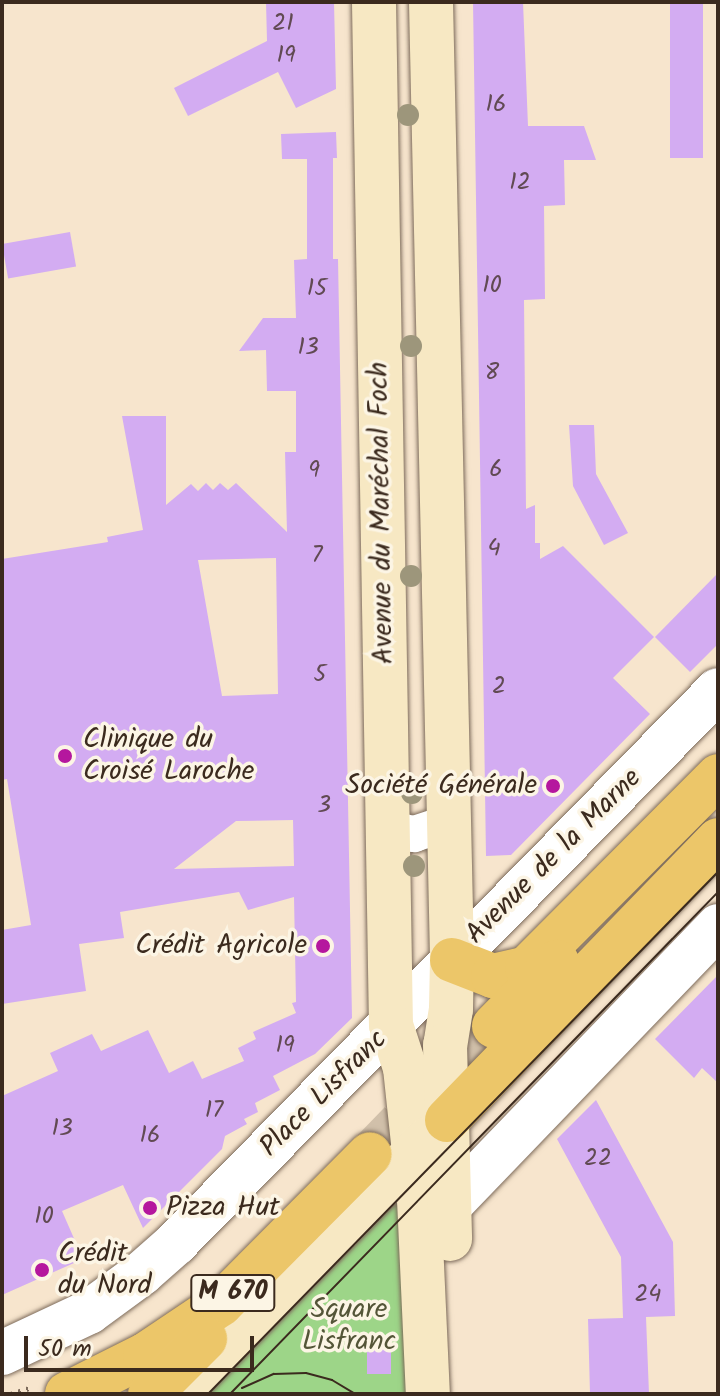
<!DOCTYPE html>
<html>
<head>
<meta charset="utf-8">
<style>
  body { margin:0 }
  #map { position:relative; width:720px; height:1396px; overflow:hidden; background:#f7e5cd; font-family:Kalam,sans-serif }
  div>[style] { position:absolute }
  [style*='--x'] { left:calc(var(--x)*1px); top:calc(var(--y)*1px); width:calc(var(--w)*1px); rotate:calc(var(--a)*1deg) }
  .green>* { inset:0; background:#9dd588 }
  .building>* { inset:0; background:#d3acf2; transform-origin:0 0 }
  .primary-tunnel>* { height:44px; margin-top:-22px; transform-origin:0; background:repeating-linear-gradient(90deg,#d1c0aa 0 44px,transparent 0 66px) }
  .path>* { height:5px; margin-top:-2.5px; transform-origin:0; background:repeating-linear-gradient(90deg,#7d6b5b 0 2px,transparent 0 8px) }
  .roads { filter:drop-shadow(0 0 2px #7d6b5b) drop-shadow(0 0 2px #7d6b5b) }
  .minor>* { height:36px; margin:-18px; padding:0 18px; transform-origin:18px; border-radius:18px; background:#fff }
  .tertiary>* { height:44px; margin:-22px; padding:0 22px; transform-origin:22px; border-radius:22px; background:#fff }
  .secondary>* { height:44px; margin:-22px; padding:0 22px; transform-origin:22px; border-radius:22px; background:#f7e8c3 }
  .primary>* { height:44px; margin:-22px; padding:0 22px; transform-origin:22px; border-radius:22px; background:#ecc669 }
  .tram>* { height:2px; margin:-1px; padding:0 1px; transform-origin:1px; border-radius:1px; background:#3b2a1e }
  .trees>* { width:22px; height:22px; margin:-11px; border-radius:50%; background:#9d967b }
  .dots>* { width:22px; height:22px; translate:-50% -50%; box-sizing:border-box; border:4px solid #fcf5e5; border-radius:50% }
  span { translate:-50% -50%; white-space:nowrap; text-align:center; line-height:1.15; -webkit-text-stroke:7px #fcf5e5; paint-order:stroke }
  .number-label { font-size:24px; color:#614a53 }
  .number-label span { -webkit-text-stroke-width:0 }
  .shield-label span { padding:2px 6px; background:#fcf5e5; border:2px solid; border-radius:6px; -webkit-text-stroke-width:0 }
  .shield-label { font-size:26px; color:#3b2a1e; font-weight:700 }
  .street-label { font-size:28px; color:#3b2a1e }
  .poi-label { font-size:28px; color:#3b2a1e }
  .left { translate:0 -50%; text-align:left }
  .right { translate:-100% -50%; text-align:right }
  .park-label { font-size:28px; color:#545538 }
  .frame { position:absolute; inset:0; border:4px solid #3b2a1e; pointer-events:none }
  .scale { position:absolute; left:24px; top:1336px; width:230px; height:36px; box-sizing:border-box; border:4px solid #3b2a1e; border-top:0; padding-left:10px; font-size:24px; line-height:28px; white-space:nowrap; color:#3b2a1e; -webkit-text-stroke:6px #fcf5e5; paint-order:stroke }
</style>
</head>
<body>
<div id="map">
  <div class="green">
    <div style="clip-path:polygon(400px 1184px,419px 1394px,185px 1394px)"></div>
  </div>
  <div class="building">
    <div style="clip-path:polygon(266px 2px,334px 2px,336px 89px,296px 108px,278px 72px,188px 116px,174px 88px,267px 41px)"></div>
    <div style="clip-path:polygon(473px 2px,523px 2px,528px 126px,584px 126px,596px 160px,564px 160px,565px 205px,544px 206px,545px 299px,524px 300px,526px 509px,535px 505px,535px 543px,540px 543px,540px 559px,563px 546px,654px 637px,613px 678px,650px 714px,511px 855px,486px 856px)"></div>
    <div style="left:670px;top:2px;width:33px;height:156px"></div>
    <div style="clip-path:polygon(evenodd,336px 132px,337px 158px,333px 158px,333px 259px,338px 259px,352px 1018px,315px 1054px,273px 1076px,280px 1090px,255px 1103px,258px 1112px,244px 1119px,247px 1124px,225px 1136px,222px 1149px,143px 1228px,123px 1185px,62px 1211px,83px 1259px,2px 1295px,2px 1096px,58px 1071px,50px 1053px,92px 1034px,101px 1051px,148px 1030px,169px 1073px,193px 1061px,202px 1079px,244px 1061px,238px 1048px,256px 1039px,253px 1032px,296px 1013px,292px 1003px,296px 1002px,294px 897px,248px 910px,239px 892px,120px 912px,124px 938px,79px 944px,86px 991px,2px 1004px,2px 930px,31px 925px,7px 779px,2px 780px,2px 559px,108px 542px,107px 537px,143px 530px,122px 416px,166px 416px,166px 505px,191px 484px,198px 491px,206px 483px,213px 490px,220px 483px,228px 490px,236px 483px,287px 532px,285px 452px,296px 452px,296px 391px,267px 391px,266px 350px,239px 351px,263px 318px,296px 318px,294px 260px,307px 259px,307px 159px,282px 159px,281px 134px,336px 132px,276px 558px,278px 694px,222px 696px,198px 560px,276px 558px,336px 132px,293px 820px,294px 866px,174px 869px,236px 821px,293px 820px)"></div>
    <div style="left:70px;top:232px;width:35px;height:69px;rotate:80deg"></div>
    <div style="clip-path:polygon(569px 425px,594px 425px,596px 474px,628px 533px,604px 545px,573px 486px)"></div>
    <div style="clip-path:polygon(718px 573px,718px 644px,690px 672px,655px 637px)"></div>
    <div style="clip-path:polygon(718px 975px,718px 1083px,702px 1068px,694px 1078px,655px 1039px)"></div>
    <div style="clip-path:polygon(596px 1100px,673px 1242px,675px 1316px,646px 1317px,649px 1394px,590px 1394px,588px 1319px,623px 1318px,621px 1257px,557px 1139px)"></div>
    <div style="left:391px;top:1349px;width:25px;height:24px;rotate:90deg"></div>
  </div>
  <div class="primary-tunnel">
    <div style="--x:370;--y:1154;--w:178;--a:-45.9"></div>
  </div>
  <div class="path">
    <div style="--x:11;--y:1394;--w:22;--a:-18"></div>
  </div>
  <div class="roads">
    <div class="minor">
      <div style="--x:387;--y:828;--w:28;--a:13"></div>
      <div style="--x:414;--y:834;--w:35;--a:-18"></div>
    </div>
    <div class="tertiary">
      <div style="--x:423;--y:1212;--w:25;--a:-11"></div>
      <div style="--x:448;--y:1207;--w:390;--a:-46.1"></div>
      <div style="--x:2;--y:1353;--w:96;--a:-25.2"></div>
      <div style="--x:89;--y:1312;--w:66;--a:-36.3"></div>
      <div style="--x:142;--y:1273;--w:45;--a:-41.4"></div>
      <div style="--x:176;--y:1243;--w:774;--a:-45.58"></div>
    </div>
    <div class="secondary">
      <div style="--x:374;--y:2;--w:1023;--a:89.05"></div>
      <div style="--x:391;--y:1025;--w:45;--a:72"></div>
      <div style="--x:405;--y:1068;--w:132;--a:83.9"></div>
      <div style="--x:419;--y:1199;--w:195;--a:87.4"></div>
      <div style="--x:431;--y:2;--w:958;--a:88.74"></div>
      <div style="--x:452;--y:960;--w:49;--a:91.2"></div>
      <div style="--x:451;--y:1009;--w:36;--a:99"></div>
      <div style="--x:445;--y:1045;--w:194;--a:88.5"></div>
      <div style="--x:182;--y:1390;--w:351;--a:-45.6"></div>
    </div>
    <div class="primary">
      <div style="--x:452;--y:960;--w:44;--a:21.3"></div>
      <div style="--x:493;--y:976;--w:35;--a:-13"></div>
      <div style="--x:527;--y:968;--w:271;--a:-45.1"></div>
      <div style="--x:494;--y:1026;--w:90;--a:-45.5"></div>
      <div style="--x:447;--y:1120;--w:390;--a:-45.9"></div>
      <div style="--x:67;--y:1394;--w:87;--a:-26.6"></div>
      <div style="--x:145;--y:1355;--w:92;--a:-33.9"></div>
      <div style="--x:221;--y:1304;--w:211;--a:-45.2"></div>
      <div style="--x:150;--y:1394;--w:78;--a:-45"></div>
    </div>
  </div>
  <div class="tram">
    <div style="--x:242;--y:1388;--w:35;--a:-24"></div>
    <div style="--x:274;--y:1374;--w:32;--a:-2"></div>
    <div style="--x:306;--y:1373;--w:27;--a:15"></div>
    <div style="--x:332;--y:1380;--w:27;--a:31"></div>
    <div style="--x:208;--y:1394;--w:730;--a:-45.67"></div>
    <div style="--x:230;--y:1394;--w:700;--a:-45.81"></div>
  </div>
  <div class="trees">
    <div style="left:408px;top:115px"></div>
    <div style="left:411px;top:346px"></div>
    <div style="left:411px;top:576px"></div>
    <div style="left:412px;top:793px"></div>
    <div style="left:414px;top:866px"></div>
  </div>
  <div class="dots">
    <div style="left:65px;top:756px;background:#b5179e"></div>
    <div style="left:553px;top:786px;background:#b5179e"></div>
    <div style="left:323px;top:946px;background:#b5179e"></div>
    <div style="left:150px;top:1208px;background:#b5179e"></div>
    <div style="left:42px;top:1270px;background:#b5179e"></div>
  </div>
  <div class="number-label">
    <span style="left:283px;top:24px">21</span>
    <span style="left:286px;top:56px">19</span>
    <span style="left:496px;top:105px">16</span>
    <span style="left:520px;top:183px">12</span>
    <span style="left:492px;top:286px">10</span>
    <span style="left:317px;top:289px">15</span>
    <span style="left:308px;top:348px">13</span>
    <span style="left:492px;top:373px">8</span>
    <span style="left:496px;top:470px">6</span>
    <span style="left:314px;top:471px">9</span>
    <span style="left:494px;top:549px">4</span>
    <span style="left:317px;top:556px">7</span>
    <span style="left:320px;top:675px">5</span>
    <span style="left:499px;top:687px">2</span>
    <span style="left:324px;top:806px">3</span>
    <span style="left:285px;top:1046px">19</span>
    <span style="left:214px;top:1111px">17</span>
    <span style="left:62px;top:1129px">13</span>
    <span style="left:150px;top:1136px">16</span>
    <span style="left:598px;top:1159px">22</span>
    <span style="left:44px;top:1217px">10</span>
    <span style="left:648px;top:1295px">24</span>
  </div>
  <div class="shield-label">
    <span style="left:233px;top:1293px">M 670</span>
  </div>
  <div class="street-label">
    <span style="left:382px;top:513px;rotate:-91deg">Avenue du Maréchal Foch</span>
    <span style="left:554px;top:857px;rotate:-45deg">Avenue de la Marne</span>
    <span style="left:324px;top:1094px;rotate:-45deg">Place Lisfranc</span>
  </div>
  <div class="poi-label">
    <span class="left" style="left:83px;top:756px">Clinique du<br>Croisé Laroche</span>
    <span class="right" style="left:537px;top:786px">Société Générale</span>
    <span class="right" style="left:307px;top:946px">Crédit Agricole</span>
    <span class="left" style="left:166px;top:1208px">Pizza Hut</span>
    <span class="left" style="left:58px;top:1270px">Crédit<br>du Nord</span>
  </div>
  <div class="park-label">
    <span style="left:349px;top:1326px">Square<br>Lisfranc</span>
  </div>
  <div class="frame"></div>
  <div class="scale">50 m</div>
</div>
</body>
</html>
